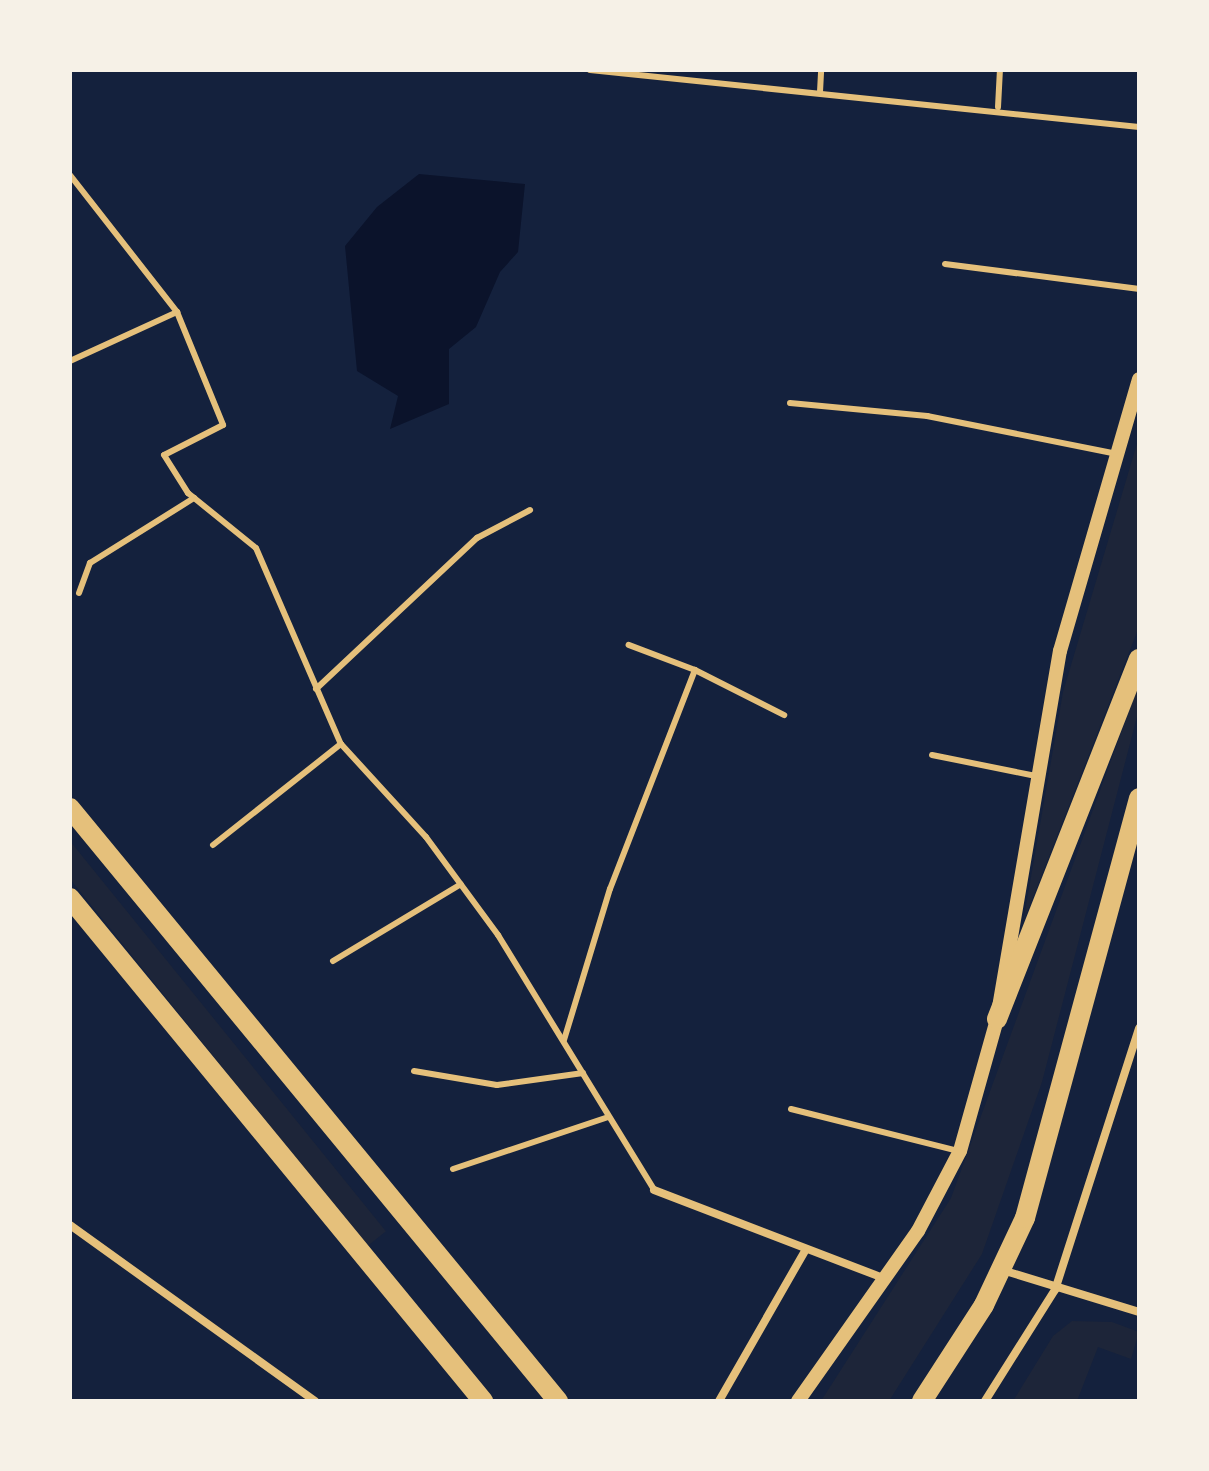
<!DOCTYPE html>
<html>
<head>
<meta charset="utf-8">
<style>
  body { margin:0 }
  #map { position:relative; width:1209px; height:1471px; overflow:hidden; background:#14213d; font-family:Ubuntu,sans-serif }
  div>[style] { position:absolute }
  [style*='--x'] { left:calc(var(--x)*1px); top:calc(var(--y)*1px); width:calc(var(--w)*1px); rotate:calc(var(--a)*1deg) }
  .green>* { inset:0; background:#1d2539; transform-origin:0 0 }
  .water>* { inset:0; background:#0b132b }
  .service>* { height:6px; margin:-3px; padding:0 3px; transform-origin:3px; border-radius:3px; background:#e5c07b }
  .minor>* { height:8px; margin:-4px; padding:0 4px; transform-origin:4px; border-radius:4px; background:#e5c07b }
  .tertiary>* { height:14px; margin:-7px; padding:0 7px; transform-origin:7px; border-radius:7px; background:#e5c07b }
  .primary>* { height:20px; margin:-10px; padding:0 10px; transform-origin:10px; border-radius:10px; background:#e5c07b }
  span { translate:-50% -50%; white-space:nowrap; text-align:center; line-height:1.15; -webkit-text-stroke:7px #f6f1e7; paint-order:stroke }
  .frame { position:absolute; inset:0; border:72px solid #f6f1e7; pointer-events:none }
</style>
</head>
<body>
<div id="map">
  <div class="green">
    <div style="clip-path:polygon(1139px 437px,1139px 627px,1023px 923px,1063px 692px)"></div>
    <div style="clip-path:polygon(1139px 684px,1139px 709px,1042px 1082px,982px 1254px,889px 1401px,821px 1401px,951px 1198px)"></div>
    <div style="left:70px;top:841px;width:502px;height:24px;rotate:51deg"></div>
    <div style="clip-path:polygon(1072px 1321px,1112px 1322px,1139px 1332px,1131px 1359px,1098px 1347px,1077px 1401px,1013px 1401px,1053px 1336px)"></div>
  </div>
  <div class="water">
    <div style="clip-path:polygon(419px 174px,525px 184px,518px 252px,500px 272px,476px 327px,449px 349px,449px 404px,390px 429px,398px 396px,357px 371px,345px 246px,377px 207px)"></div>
  </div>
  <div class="service">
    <div style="--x:590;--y:70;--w:552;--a:5.93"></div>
    <div style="--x:820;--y:92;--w:22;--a:-87"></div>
    <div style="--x:998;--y:107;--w:37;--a:-87"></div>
    <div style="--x:70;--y:175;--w:174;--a:52"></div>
    <div style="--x:177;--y:312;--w:122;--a:67.8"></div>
    <div style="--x:223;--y:425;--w:66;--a:153"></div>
    <div style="--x:164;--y:455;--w:45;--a:57.7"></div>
    <div style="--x:188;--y:493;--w:87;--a:39"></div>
    <div style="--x:256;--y:548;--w:214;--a:66.6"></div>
    <div style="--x:341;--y:744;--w:126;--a:47.6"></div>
    <div style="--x:426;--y:837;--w:122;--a:53.7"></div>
    <div style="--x:498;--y:935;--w:299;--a:58.5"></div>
    <div style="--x:945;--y:264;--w:196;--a:7.3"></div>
    <div style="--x:70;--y:361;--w:118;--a:-24.6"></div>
    <div style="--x:790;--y:403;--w:138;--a:5.4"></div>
    <div style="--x:927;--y:416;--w:194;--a:11.3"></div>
    <div style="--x:79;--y:593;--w:32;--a:-70"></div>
    <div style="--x:90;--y:563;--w:123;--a:-32"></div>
    <div style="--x:695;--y:670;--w:100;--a:26.8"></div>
    <div style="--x:316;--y:689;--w:221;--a:-43.2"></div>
    <div style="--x:477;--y:538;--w:60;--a:-27.8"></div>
    <div style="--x:932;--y:755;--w:106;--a:11.4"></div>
    <div style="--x:213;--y:845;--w:163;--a:-38.3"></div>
    <div style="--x:333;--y:961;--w:149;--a:-31"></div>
    <div style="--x:564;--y:1040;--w:158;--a:-73.1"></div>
    <div style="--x:610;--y:889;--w:235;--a:-68.8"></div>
    <div style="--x:695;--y:670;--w:71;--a:-159.3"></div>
    <div style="--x:414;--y:1071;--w:84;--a:9.6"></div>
    <div style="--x:497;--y:1085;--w:87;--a:-7.9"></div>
    <div style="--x:791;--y:1109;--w:172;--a:14.1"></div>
    <div style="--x:453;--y:1169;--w:163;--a:-18.5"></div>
  </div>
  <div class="minor">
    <div style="--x:654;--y:1190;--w:248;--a:21"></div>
    <div style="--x:70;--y:1225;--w:302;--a:35.7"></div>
    <div style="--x:1002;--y:1270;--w:143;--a:17"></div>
    <div style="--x:719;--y:1401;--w:175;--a:-60.2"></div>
    <div style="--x:985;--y:1401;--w:131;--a:-57.8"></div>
    <div style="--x:1055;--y:1290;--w:275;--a:-72.2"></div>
  </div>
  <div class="tertiary">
    <div style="--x:798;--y:1401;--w:208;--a:-54.8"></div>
    <div style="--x:918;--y:1231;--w:90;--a:-62.3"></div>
    <div style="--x:960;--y:1151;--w:137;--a:-74.3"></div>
    <div style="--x:997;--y:1019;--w:373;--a:-80.3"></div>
    <div style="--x:1060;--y:651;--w:283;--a:-73.8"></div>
  </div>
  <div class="primary">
    <div style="--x:70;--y:808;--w:768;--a:50.55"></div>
    <div style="--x:70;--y:898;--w:651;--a:50.61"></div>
    <div style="--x:997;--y:1019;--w:387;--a:-68.5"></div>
    <div style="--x:922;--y:1401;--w:114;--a:-57.1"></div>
    <div style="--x:984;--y:1305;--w:96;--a:-64.8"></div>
    <div style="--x:1025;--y:1218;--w:435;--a:-74.8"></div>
  </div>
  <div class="frame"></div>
</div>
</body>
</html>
